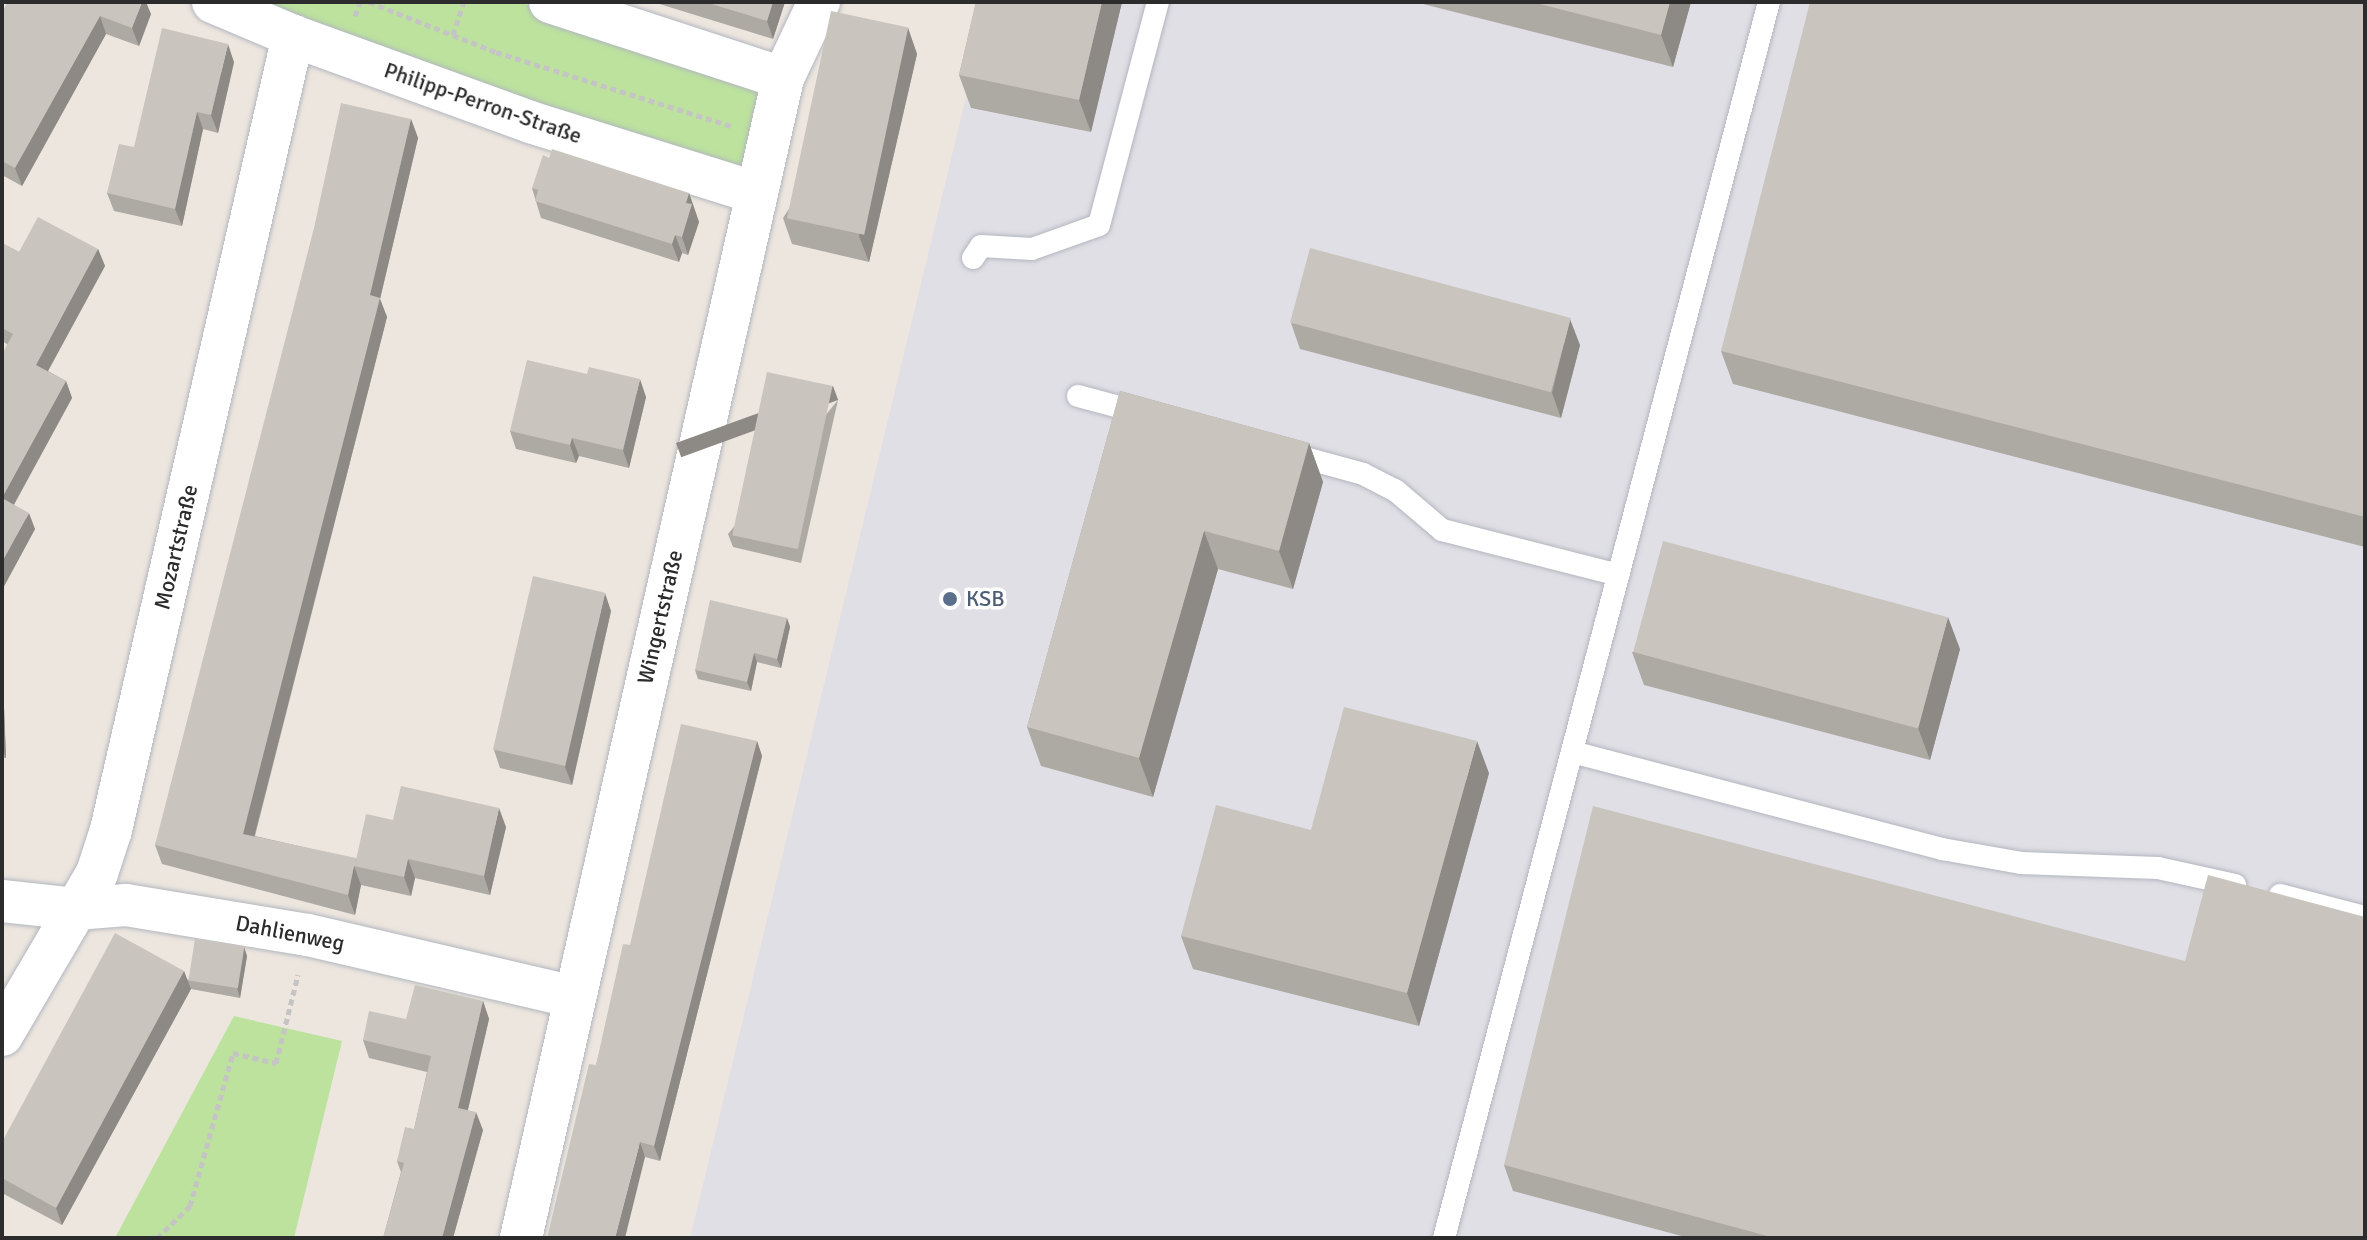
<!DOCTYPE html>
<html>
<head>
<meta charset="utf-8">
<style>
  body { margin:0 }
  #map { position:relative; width:2367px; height:1240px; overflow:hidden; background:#ede6df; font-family:Signika,sans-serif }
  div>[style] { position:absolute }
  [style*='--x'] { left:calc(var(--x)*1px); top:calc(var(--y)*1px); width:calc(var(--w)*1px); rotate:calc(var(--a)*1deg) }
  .industrial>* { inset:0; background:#e1dfe6 }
  .green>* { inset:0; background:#bce29e }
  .path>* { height:5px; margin-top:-2.5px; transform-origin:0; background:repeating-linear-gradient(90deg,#c4c4c4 0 6px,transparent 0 10px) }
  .roads { filter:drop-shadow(0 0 2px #b2b6bf) drop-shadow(0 0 2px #b2b6bf) }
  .lane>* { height:22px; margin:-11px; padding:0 11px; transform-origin:11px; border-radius:11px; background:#fff }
  .street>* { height:42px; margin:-21px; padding:0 21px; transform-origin:21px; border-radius:21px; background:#fff }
  .wall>* { inset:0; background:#ada9a3 }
  .shaded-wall>* { inset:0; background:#8d8984; transform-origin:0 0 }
  .building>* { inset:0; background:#c9c4bd; transform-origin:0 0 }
  .dots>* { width:22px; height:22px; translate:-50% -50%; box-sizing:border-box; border:4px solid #fff; border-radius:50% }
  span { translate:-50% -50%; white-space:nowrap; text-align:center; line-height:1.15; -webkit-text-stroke:7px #fff; paint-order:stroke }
  .street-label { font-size:22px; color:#2c2c2c }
  .service-label { font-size:22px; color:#4e5e75 }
  .left { translate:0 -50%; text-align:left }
  .frame { position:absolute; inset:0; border:4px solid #2c2c2c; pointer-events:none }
</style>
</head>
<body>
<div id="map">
  <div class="industrial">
    <div style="clip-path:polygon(989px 2px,2365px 2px,2365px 1238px,690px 1238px)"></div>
  </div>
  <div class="green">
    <div style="clip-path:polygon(240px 2px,518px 2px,770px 82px,746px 180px)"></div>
    <div style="clip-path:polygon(234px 1016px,342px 1041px,294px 1238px,115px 1238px)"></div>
  </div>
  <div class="path">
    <div style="--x:369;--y:2;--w:136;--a:21.5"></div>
    <div style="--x:496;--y:52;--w:246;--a:17.5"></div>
    <div style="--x:355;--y:16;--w:15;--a:-70"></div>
    <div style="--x:453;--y:35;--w:35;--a:-72"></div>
    <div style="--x:157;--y:1238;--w:46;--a:-44.1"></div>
    <div style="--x:190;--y:1206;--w:159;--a:-74.3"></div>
    <div style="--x:233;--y:1053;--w:44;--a:13.1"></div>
    <div style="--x:276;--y:1063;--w:91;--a:-76"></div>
  </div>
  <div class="roads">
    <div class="lane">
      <div style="--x:973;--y:258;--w:14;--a:-56"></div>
      <div style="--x:981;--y:246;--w:51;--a:3.4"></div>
      <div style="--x:1032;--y:249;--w:71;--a:-19.7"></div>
      <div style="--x:1099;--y:225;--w:231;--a:-75.2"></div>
      <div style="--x:1078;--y:396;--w:66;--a:14.9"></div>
      <div style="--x:1287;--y:453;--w:79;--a:15.4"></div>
      <div style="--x:1363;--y:474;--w:36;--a:27"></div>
      <div style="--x:1395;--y:490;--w:62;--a:40.4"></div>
      <div style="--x:1442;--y:530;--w:182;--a:14.3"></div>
      <div style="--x:1572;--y:752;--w:383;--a:14.7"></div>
      <div style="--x:1942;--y:849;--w:80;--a:10"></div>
      <div style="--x:2021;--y:863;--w:137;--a:2.1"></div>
      <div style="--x:2158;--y:868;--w:79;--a:12.4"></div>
      <div style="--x:2280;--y:895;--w:88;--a:14.5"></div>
      <div style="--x:1444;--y:1238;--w:1278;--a:-75.27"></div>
    </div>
    <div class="street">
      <div style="--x:213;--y:2;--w:87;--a:23"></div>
      <div style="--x:293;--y:36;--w:252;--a:19.9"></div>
      <div style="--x:530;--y:122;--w:237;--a:17.4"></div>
      <div style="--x:550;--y:2;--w:245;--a:18.1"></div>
      <div style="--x:2;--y:901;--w:74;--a:6.2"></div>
      <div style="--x:76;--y:909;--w:50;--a:-4.6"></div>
      <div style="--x:126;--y:905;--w:184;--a:9.4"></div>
      <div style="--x:308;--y:935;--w:273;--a:13.1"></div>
      <div style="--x:2;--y:1035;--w:188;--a:-59.6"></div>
      <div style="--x:97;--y:873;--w:45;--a:-72"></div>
      <div style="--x:111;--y:830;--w:815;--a:-77.09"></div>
      <div style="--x:521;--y:1238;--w:1189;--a:-77.27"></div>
      <div style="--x:783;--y:78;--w:84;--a:-64.7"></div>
    </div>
  </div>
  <div class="wall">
    <div style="clip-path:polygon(653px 2px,785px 2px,773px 39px)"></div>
    <div style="clip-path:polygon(976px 2px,1122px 2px,1091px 132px,971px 108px,959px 75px)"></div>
    <div style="clip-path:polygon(1415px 2px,1691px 2px,1673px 67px)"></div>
    <div style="clip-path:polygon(2365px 2px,2365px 547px,1733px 384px,1721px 351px)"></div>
    <div style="clip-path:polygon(2px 12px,151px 14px,139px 46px,106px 34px,22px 186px,2px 175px)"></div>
    <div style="clip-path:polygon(908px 28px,917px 54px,869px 262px,792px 244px,783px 218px)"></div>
    <div style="clip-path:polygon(234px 62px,218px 133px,203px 129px,182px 226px,114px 211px,107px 193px,134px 147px)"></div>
    <div style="clip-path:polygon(411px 119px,418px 138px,380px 299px,387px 317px,255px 836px,356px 859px,393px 820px,506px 827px,490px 895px,415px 878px,411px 896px,361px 885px,355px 915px,162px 864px,155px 845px)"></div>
    <div style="clip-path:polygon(532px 188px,689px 193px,699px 222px,688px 255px,682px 253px,679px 262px,541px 218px)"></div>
    <div style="clip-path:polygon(2px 243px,19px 252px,98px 249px,105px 266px,48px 371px,66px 381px,72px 398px,14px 505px,35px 529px,2px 590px,7px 344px,2px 341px)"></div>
    <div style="clip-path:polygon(1291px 323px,1580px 345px,1561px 418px,1300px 349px)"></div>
    <div style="clip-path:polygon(587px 374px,646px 397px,629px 468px,579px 456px,576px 463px,516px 449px,510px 431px)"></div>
    <div style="clip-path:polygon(1120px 391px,1309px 443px,1323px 482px,1293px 589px,1218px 569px,1153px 797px,1041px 766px,1027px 727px)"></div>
    <div style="clip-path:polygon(838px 400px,801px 563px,733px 547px,728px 534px)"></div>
    <div style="clip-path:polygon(611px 611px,572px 785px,500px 768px,494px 750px)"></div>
    <div style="clip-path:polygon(787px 618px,790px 627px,781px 668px,757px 662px,751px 691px,698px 679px,695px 670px)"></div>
    <div style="clip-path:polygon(1960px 649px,1930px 760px,1644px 685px,1632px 652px)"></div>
    <div style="clip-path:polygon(2px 680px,3px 682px,6px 758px,2px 758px)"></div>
    <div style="clip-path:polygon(757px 741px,762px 756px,660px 1161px,645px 1157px,596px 1065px,630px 945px)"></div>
    <div style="clip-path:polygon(1489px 773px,1419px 1026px,1193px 969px,1181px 936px,1311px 830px)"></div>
    <div style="clip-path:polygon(244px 947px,247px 956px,240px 998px,191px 989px,62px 1225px,2px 1193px,2px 1142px,184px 971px,187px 980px)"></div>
    <div style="clip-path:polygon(2185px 961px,2365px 1238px,1689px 1238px,1513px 1191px,1504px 1165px)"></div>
    <div style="clip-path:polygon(483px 1001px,489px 1019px,468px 1110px,483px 1130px,453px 1238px,383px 1238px,401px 1172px,397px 1161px,414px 1129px,427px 1072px,369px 1058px,363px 1040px,406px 1019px)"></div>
  </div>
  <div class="shaded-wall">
    <div style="clip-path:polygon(142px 2px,146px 2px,151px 14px,139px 46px,132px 28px)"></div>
    <div style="clip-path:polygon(773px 2px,785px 2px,773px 39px,767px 21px)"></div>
    <div style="clip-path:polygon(1102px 2px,1122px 2px,1091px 132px,1079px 100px)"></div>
    <div style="clip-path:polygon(1670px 2px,1691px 2px,1673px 67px,1661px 35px)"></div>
    <div style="clip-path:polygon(100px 16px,106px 34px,22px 186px,15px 168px)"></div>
    <div style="clip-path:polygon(908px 28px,917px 54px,869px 262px,859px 236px)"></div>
    <div style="clip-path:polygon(228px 44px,234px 62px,218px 133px,211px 115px)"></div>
    <div style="clip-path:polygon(197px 112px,203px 129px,182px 226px,175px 209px)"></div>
    <div style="clip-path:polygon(411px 119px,418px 138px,380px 299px,387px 317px,250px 853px,243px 834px)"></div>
    <div style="clip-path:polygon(689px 193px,699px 222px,688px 255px,682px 237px,686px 203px)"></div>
    <div style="clip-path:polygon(675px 235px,682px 253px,679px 262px,672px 244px)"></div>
    <div style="clip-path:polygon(98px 249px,105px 266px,42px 382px,36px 365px)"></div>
    <div style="clip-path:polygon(1570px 319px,1580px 345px,1561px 418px,1552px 393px)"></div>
    <div style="clip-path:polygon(640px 379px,646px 397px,629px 468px,623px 450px)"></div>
    <div style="clip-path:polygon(66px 381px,72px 398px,8px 515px,2px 498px)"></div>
    <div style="left:833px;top:386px;width:15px;height:167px;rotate:70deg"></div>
    <div style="clip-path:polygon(572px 438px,579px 456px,576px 463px,570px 445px)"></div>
    <div style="clip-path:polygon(1309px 443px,1323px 482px,1293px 589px,1279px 551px)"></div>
    <div style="clip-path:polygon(29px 513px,35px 529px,2px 590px,2px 562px)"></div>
    <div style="clip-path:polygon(1204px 531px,1218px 569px,1153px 797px,1139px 758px)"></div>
    <div style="clip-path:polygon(605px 593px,611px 611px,572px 785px,565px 767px)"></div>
    <div style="clip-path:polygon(1948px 617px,1960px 649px,1930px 760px,1918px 728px)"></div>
    <div style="clip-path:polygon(787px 618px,790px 627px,781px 668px,777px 659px)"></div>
    <div style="clip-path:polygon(754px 653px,757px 662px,751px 691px,747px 682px)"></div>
    <div style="clip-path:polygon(2px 680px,3px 682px,6px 758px,2px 746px)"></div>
    <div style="clip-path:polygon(757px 741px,762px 756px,660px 1161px,654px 1146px)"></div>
    <div style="clip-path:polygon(1477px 741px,1489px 773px,1419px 1026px,1407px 993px)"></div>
    <div style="clip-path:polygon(499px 808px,506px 827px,490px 895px,484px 876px)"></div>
    <div style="clip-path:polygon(408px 859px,415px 878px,411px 896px,404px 877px)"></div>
    <div style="clip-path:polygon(354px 866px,361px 885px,355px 915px,348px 895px)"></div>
    <div style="clip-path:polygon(244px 947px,247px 956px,240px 998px,237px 988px)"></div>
    <div style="clip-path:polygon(184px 971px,191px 989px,62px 1225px,56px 1208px)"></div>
    <div style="clip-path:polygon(483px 1001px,489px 1019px,464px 1126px,458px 1108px)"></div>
    <div style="clip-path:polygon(476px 1112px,483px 1130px,453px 1238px,442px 1238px)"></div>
    <div style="clip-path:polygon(640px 1142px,645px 1157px,625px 1238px,615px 1238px)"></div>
  </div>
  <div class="building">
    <div style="clip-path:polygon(8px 2px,142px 2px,132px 28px,100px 16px,15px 168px,2px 161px,2px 12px)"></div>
    <div style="clip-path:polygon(705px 2px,773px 2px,767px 21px)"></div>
    <div style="clip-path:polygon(976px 2px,1102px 2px,1079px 100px,959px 75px)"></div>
    <div style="clip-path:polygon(1532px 2px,1670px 2px,1661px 35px)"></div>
    <div style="clip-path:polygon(1810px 2px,2365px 2px,2365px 517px,1721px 351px)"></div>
    <div style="left:831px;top:11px;width:79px;height:212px;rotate:12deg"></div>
    <div style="clip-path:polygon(162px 28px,228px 44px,211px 115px,197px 112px,175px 209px,107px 193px,119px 144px,134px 147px)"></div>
    <div style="clip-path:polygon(341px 103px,411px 119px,370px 295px,380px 298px,243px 834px,356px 858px,355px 865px,366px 814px,393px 820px,401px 786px,499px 808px,484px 876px,408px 859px,404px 877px,354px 866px,348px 895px,155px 845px,314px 228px)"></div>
    <div style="clip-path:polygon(552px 149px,689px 193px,686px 203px,692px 204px,682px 237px,675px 235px,672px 244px,535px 201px,538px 190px,532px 188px,543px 155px,549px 158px)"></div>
    <div style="clip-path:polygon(38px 217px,98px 249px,36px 365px,66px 381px,2px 498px,29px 513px,2px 562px,2px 354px,13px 334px,2px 328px,2px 243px,19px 252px)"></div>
    <div style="left:1310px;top:248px;width:270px;height:77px;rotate:15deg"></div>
    <div style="clip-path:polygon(527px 360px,587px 374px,589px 367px,640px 379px,623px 450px,572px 438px,570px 445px,510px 431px)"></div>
    <div style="left:767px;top:372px;width:67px;height:167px;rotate:12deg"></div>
    <div style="clip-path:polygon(1120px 391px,1309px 443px,1279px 551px,1204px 531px,1139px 758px,1027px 727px)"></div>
    <div style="left:1663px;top:541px;width:295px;height:115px;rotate:15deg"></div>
    <div style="left:533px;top:576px;width:74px;height:178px;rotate:13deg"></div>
    <div style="clip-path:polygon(710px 600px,787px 618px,777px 659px,754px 653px,747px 682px,695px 670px)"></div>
    <div style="clip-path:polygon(1344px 707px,1477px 741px,1407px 993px,1181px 936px,1216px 805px,1311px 830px)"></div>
    <div style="clip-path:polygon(681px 724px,757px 741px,654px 1146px,640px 1142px,615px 1238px,547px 1238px,589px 1064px,596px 1065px,623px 944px,630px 945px)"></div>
    <div style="clip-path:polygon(1593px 806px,2185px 961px,2208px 875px,2365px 917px,2365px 1225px,2362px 1238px,1775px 1238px,1504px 1165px)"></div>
    <div style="clip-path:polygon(115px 933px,184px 971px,56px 1208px,2px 1178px,2px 1142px)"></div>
    <div style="left:195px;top:939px;width:50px;height:42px;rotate:9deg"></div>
    <div style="clip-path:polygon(415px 985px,483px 1001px,458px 1108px,476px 1112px,442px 1238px,383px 1238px,404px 1163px,397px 1161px,405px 1127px,414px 1129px,431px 1056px,363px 1040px,369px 1011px,406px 1019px)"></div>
  </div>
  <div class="dots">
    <div style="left:950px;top:599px;background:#5c6f8a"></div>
  </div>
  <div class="street-label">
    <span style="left:483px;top:103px;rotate:19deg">Philipp-Perron-Straße</span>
    <span style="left:176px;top:547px;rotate:-77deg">Mozartstraße</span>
    <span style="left:660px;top:617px;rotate:-77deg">Wingertstraße</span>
    <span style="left:290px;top:933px;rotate:11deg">Dahlienweg</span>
  </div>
  <div class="service-label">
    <span class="left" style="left:966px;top:599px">KSB</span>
  </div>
  <div class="frame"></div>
</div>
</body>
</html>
